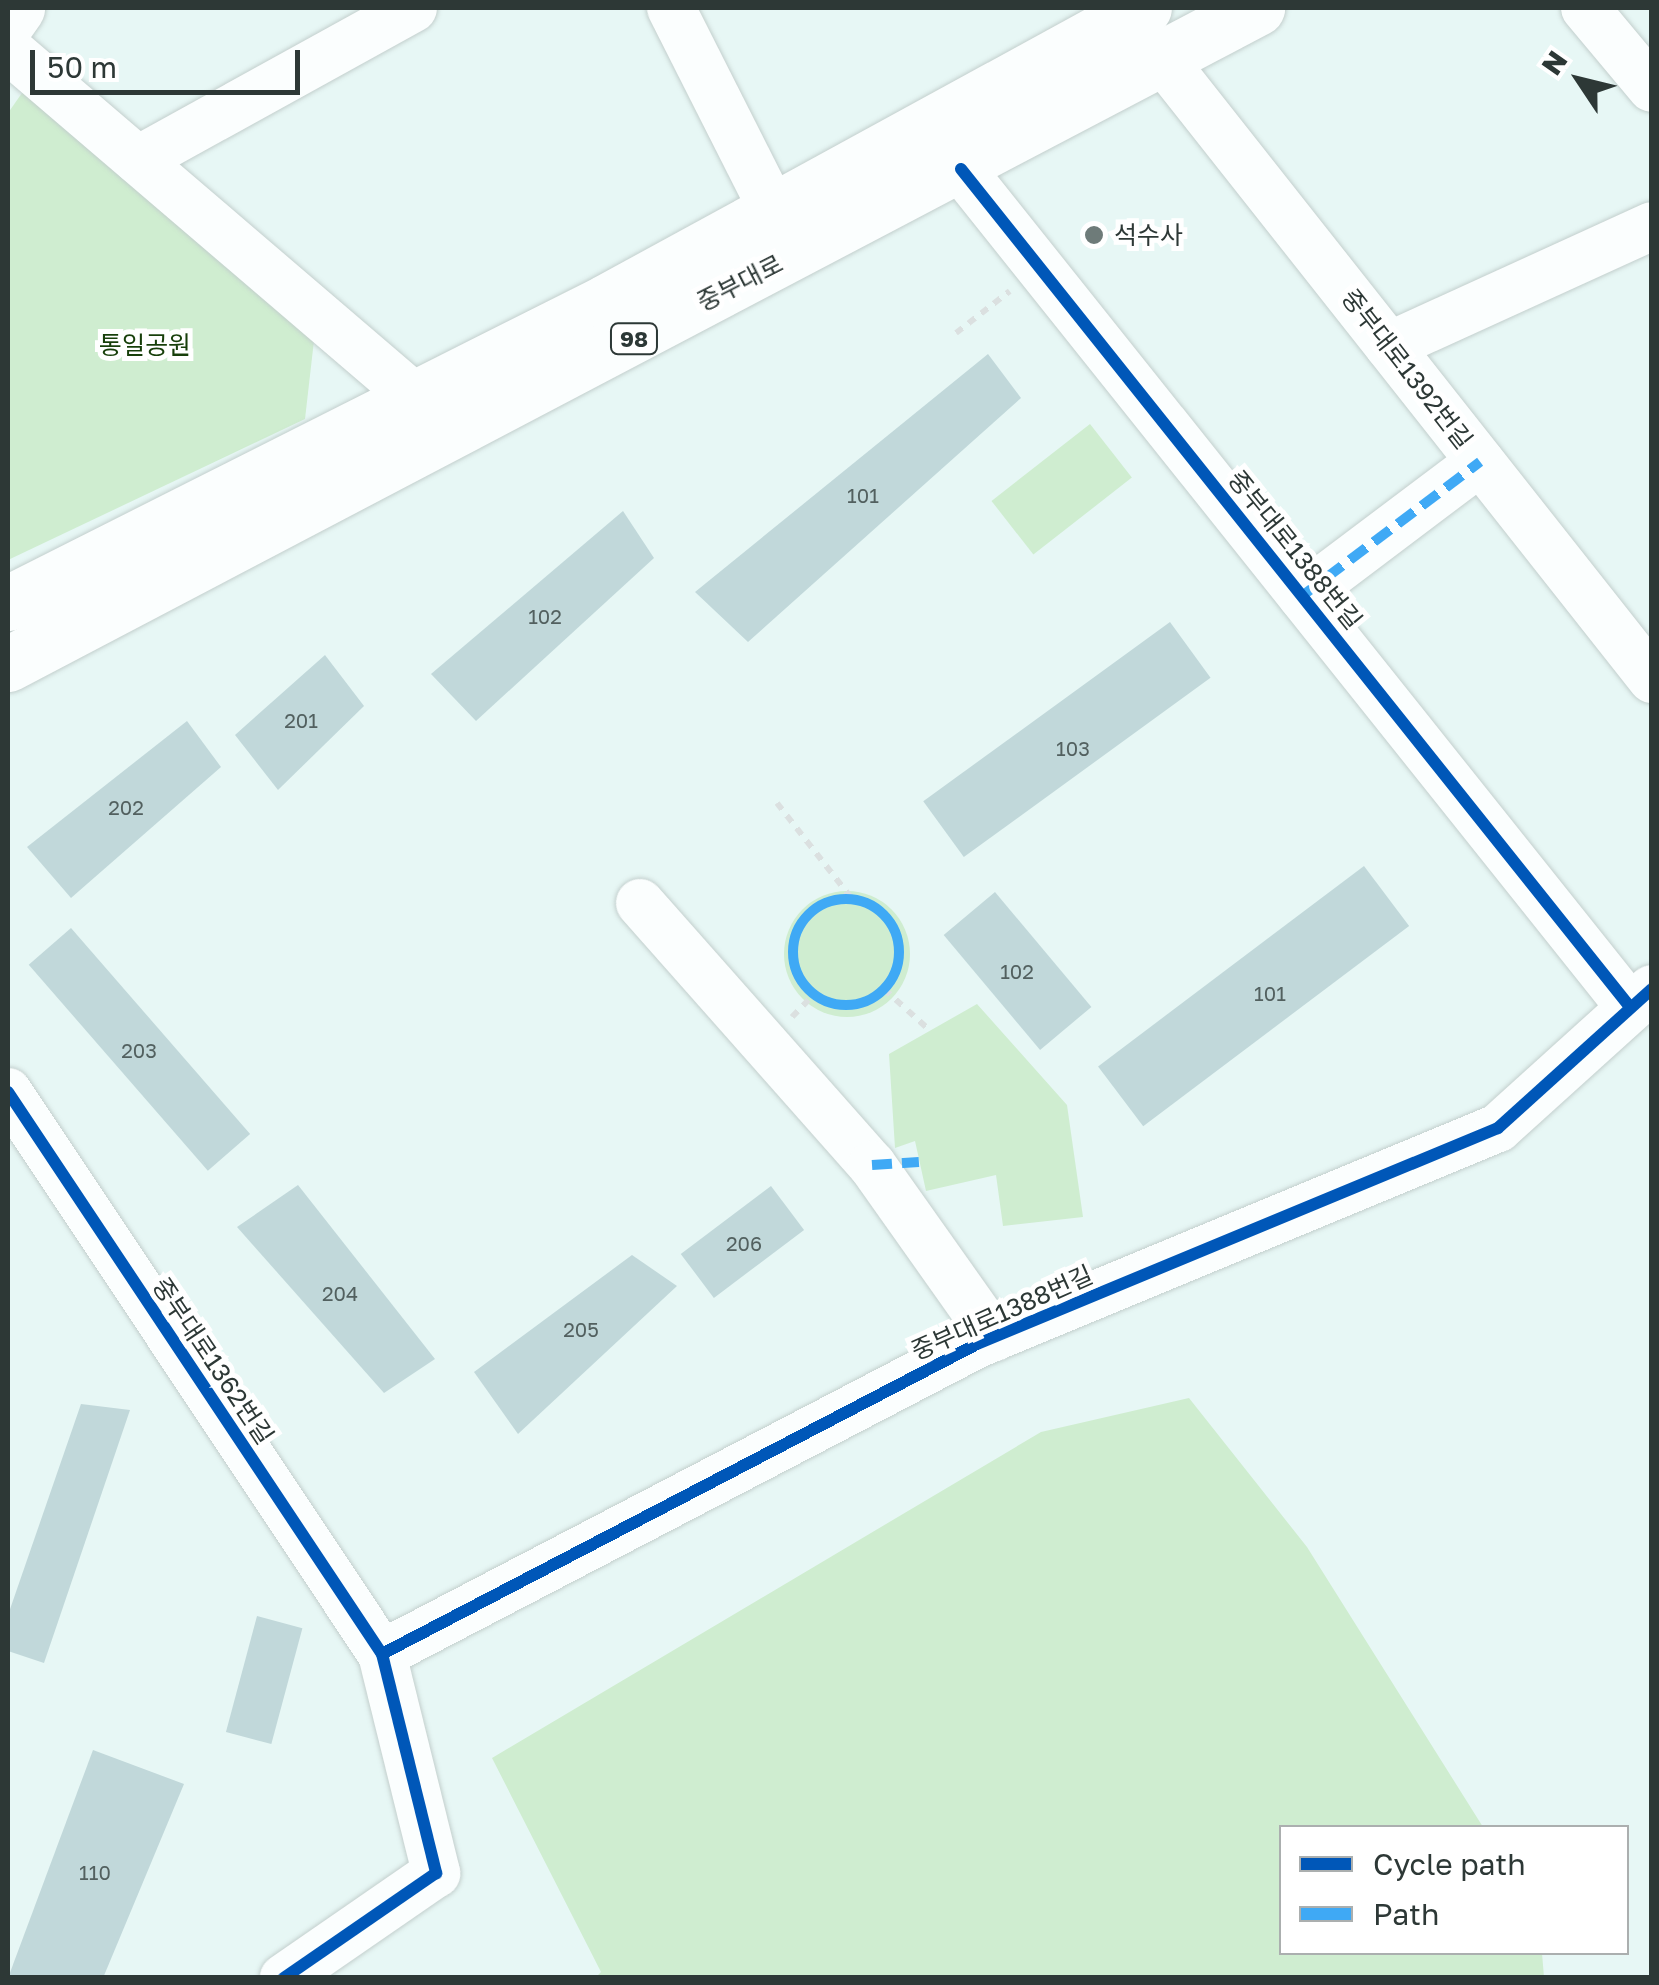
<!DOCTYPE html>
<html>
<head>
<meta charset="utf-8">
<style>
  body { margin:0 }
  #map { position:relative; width:1659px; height:1985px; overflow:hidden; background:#e7f7f5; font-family:"Golos Text","Noto Sans KR",sans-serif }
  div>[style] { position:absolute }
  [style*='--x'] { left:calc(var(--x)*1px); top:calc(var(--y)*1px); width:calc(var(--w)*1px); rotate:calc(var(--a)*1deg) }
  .green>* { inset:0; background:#cfedd0; transform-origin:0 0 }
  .round { border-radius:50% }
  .building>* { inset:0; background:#c1d8da; transform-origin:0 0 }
  .path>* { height:6px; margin-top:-3px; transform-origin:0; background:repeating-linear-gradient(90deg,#dbe0e0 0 8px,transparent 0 16px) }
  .roads { filter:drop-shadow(0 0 2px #c3cfcd) drop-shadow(0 0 2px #c3cfcd) }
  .minor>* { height:48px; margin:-24px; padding:0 24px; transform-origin:24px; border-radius:24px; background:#fbfefe }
  .major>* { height:55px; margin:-27.5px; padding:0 27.5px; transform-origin:27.5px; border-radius:27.5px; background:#fbfefe }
  .quiet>* { height:10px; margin-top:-5px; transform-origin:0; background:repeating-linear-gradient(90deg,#3fa9f5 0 20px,transparent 0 30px) }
  .quiet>.ring { margin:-5px; padding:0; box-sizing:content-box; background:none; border:10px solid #3fa9f5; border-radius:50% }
  .cycleway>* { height:12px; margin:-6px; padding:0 6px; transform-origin:6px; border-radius:6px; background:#0057b8 }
  .dots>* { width:28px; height:28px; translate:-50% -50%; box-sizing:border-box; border:5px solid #fff; border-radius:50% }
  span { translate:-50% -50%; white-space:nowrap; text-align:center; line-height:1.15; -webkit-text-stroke:10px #fff; paint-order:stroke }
  .number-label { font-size:20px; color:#52605f }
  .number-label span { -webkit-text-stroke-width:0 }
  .shield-label span { padding:2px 8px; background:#fff; border:2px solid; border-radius:8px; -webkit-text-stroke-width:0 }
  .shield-label { font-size:22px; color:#2d3836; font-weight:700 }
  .poi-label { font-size:25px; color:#2d3836 }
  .left { translate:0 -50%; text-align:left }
  .street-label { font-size:25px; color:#2d3836 }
  .park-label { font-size:25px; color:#173f0a }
  .frame { position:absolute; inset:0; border:10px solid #2d3836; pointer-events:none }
  .legend { position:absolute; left:1279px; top:1825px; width:350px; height:130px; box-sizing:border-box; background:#fff; border:2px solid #abafaf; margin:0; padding:12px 18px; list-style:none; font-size:30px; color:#2d3836 }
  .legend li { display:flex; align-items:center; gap:20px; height:50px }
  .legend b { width:50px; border:2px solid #abafaf }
  .north { position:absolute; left:1529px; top:30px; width:100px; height:100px; -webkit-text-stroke:8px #fff; paint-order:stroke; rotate:305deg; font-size:28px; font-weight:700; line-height:40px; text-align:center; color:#2d3836 }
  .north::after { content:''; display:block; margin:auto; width:35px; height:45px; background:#2d3836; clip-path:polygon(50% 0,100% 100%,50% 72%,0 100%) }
  .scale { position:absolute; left:30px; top:50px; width:270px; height:45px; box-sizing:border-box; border:5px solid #2d3836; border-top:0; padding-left:12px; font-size:30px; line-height:35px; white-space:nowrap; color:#2d3836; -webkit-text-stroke:8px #fff; paint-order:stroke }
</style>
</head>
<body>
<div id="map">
  <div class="green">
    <div style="clip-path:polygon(36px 73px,317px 314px,305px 419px,8px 560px,8px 113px)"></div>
    <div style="left:1090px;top:424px;width:68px;height:125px;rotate:52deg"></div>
    <div class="round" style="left:784px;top:891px;width:126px;height:126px"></div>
    <div style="clip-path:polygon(977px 1004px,1067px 1105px,1083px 1217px,1003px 1226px,996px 1175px,926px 1191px,915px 1141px,895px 1148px,889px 1054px)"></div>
    <div style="clip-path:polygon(1189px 1398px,1307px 1547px,1483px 1827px,1282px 1828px,1282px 1952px,1542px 1953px,1544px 1977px,596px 1977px,601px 1972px,492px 1758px,1041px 1432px)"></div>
  </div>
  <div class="building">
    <div style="clip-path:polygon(988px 354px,1021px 398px,748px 642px,695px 592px)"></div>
    <div style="clip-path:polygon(623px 511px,654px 558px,476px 721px,431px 674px)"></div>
    <div style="left:1170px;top:622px;width:69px;height:305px;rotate:54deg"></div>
    <div style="clip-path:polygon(325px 655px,364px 706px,278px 790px,235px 735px)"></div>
    <div style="clip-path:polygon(187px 721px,221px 767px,71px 898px,27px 847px)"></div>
    <div style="left:1364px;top:866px;width:75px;height:333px;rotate:53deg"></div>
    <div style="left:995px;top:892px;width:150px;height:67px;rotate:50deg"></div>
    <div style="left:71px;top:928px;width:273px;height:56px;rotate:49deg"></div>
    <div style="clip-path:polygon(298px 1185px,435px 1359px,384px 1393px,237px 1227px)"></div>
    <div style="left:771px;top:1186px;width:55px;height:113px;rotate:53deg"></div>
    <div style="clip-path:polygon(632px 1255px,677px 1286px,518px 1434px,474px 1372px)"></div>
    <div style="clip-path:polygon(81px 1404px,130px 1410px,44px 1663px,8px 1651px,8px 1615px)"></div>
    <div style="left:257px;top:1616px;width:47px;height:120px;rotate:15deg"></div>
    <div style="clip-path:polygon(93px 1750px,184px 1784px,103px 1978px,8px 1978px)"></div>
  </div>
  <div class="path">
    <div style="--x:956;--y:333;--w:68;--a:-37.9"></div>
    <div style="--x:777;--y:803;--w:122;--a:52"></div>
    <div style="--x:884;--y:989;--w:57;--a:42.1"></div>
    <div style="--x:792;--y:1017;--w:32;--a:-46"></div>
  </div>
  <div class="roads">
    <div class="minor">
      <div style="--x:671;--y:8;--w:222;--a:63.2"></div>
      <div style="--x:1585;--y:8;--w:104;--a:50.1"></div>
      <div style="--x:8;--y:49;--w:540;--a:40.57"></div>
      <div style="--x:1163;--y:60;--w:789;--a:51.69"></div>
      <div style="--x:138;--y:160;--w:314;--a:-28.9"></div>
      <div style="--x:961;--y:169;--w:1072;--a:51.4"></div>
      <div style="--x:1389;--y:346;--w:289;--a:-24.5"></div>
      <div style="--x:1302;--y:596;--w:223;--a:-37"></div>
      <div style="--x:640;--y:903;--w:350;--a:48.5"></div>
      <div style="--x:872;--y:1165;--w:211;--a:54.7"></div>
      <div style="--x:8;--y:1092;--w:675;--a:56.36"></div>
      <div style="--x:382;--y:1654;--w:226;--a:76.1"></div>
      <div style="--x:436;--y:1873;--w:185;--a:145.4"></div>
      <div style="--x:382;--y:1654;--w:671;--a:-27.52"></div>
      <div style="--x:977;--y:1344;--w:564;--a:-22.52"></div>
      <div style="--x:1498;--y:1128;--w:207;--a:-42.1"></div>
    </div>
    <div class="major">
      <div style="--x:8;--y:21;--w:16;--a:-55"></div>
      <div style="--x:8;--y:603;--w:669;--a:-26.72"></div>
      <div style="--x:606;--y:302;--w:613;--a:-28.66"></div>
      <div style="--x:8;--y:664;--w:1411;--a:-27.71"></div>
    </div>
  </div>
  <div class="quiet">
    <div style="--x:1302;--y:596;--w:223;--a:-37"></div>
    <div class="ring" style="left:793px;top:899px;width:96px;height:96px"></div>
    <div style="--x:872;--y:1165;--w:47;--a:-3.7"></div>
  </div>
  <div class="cycleway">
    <div style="--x:961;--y:169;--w:1072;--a:51.4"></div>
    <div style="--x:8;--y:1092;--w:675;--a:56.36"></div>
    <div style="--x:382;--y:1654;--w:226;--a:76.1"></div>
    <div style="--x:436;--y:1873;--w:185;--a:145.4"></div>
    <div style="--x:382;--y:1654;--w:671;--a:-27.52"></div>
    <div style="--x:977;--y:1344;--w:564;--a:-22.52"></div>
    <div style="--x:1498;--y:1128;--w:207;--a:-42.1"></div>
  </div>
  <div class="dots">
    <div style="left:1094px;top:235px;background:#6e7b79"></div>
  </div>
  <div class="number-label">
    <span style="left:863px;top:495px">101</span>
    <span style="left:545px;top:616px">102</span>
    <span style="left:301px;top:720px">201</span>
    <span style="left:1073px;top:748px">103</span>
    <span style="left:126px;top:807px">202</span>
    <span style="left:1017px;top:971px">102</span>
    <span style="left:1270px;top:993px">101</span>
    <span style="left:139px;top:1050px">203</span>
    <span style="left:744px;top:1243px">206</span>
    <span style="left:340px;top:1293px">204</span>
    <span style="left:581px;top:1329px">205</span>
    <span style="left:95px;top:1872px">110</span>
  </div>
  <div class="shield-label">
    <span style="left:634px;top:339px">98</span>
  </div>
  <div class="poi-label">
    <span class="left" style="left:1114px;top:235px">석수사</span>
  </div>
  <div class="street-label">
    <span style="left:740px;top:283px;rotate:-27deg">중부대로</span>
    <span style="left:1407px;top:369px;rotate:52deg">중부대로1392번길</span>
    <span style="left:1295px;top:550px;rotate:51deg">중부대로1388번길</span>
    <span style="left:1002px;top:1313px;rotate:-24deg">중부대로1388번길</span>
    <span style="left:213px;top:1361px;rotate:56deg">중부대로1362번길</span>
  </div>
  <div class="park-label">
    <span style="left:145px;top:345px">통일공원</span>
  </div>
  <div class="frame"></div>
  <ul class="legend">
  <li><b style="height:12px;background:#0057b8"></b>Cycle path</li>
  <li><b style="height:12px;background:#3fa9f5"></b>Path</li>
  </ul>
  <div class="north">N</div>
  <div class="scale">50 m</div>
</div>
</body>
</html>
